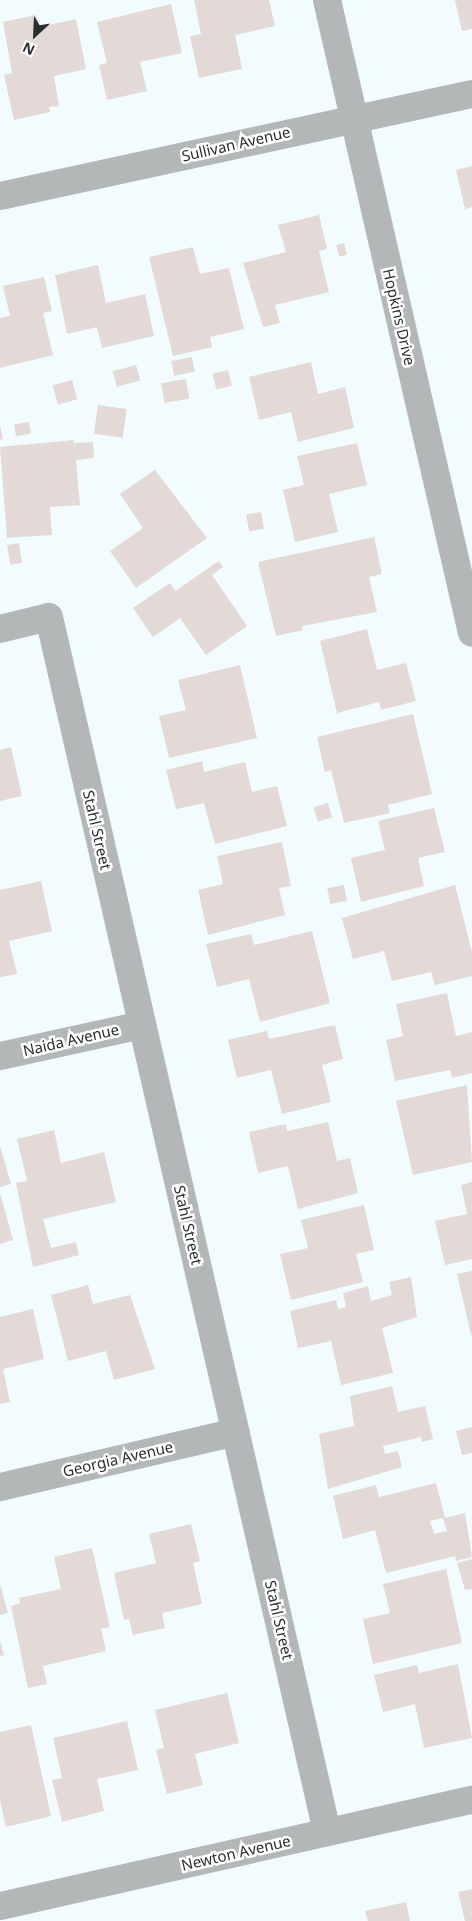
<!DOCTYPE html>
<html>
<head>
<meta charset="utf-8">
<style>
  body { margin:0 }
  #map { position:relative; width:472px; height:1921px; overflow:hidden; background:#f2fbfd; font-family:"Noto Sans",sans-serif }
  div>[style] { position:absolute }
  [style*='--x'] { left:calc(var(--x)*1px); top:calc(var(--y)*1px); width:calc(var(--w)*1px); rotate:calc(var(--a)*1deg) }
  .building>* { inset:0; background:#e3dad7; transform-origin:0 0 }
  .minor>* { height:28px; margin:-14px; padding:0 14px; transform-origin:14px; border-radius:14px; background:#b3b7b8 }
  .tertiary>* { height:28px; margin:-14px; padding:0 14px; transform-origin:14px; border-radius:14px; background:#b3b7b8 }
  span { translate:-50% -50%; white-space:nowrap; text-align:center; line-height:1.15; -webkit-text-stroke:5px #fff; paint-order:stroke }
  .street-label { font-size:15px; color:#2b2e2f }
  .north { position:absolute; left:10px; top:10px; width:50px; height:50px; -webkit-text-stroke:4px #fff; paint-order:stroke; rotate:205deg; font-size:14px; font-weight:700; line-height:20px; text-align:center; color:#2b2e2f }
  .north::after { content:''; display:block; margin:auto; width:18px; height:22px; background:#2b2e2f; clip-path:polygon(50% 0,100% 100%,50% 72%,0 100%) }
</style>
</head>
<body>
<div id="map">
  <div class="building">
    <div style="clip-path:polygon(194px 0,269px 0,275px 26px,235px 35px,242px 69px,199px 78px,190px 36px,201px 34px)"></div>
    <div style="clip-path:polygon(455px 0,472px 0,472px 29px,462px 31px)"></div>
    <div style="clip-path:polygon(171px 4px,182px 53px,140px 62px,147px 91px,107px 100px,99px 65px,107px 63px,97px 22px)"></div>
    <div style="clip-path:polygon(36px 15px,39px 27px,76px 19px,86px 69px,54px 76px,59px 106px,49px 107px,50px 112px,14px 120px,4px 75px,12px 73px,3px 22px)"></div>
    <div style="clip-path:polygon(472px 166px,472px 207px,465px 209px,456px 170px)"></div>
    <div style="clip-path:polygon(319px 215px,327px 249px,319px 251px,329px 292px,275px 305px,280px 323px,263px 327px,243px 263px,286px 252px,278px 225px)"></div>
    <div style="left:344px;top:243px;width:12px;height:8px;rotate:76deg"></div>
    <div style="clip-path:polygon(193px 247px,200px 274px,229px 268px,244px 329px,210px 337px,212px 347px,173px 356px,149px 257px)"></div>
    <div style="clip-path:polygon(98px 265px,106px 303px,145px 294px,154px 336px,102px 348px,97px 327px,67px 334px,55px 275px)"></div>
    <div style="clip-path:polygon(44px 277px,52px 311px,43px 313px,53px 355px,0 368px,0 318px,10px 316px,3px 286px)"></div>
    <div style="left:192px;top:357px;width:15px;height:21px;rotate:79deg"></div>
    <div style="clip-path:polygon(311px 362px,318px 394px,345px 387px,354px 428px,298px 442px,291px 412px,259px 420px,249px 377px)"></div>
    <div style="left:136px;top:365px;width:16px;height:24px;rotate:75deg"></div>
    <div style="left:228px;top:370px;width:16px;height:16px;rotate:76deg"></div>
    <div style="left:186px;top:379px;width:20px;height:25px;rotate:81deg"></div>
    <div style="left:72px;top:380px;width:20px;height:20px;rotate:75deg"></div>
    <div style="left:98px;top:405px;width:29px;height:29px;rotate:8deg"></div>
    <div style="left:29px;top:422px;width:12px;height:15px;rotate:81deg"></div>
    <div style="clip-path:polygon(0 425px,3px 439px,0 440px)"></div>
    <div style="clip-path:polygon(74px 440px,75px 453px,75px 443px,93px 442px,94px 458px,76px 460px,80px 505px,50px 507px,52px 535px,7px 538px,0 447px)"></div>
    <div style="clip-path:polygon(357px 443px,367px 485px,329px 494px,338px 532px,295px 542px,283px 490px,304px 485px,297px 456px)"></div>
    <div style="clip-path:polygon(155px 470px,207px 538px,136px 588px,110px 551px,143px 528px,120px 494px)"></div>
    <div style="left:261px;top:512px;width:17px;height:15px;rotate:80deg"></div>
    <div style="clip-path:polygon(374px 537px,382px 574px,369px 577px,377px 612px,302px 626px,303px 630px,276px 636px,258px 562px)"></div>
    <div style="left:19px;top:543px;width:20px;height:12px;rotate:81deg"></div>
    <div style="clip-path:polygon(219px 561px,223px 567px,212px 575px,247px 626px,206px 655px,180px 618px,153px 637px,133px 608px,170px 583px,175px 591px)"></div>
    <div style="clip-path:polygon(367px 629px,377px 670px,406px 663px,416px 701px,381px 710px,379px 702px,337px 713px,320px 641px)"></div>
    <div style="clip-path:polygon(240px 665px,257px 738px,169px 758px,159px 716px,186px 710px,178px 680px)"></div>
    <div style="clip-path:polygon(413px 714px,432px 794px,388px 805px,390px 813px,344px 823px,331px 770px,325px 772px,317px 737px)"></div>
    <div style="clip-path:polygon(11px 747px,22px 796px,0 801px,0 750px)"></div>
    <div style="clip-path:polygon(202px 761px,204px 772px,245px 762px,252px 792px,277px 786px,287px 826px,215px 844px,204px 803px,176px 809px,166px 770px)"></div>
    <div style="left:328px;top:803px;width:15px;height:15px;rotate:74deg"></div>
    <div style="clip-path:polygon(434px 808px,445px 852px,418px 858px,424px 886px,361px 902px,351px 858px,385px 850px,378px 821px)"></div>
    <div style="clip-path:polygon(282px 842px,291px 886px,279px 888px,285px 915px,208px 935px,198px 890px,223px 884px,217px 856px)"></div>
    <div style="clip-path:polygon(41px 881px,52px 931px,9px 941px,17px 974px,0 977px,0 890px)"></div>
    <div style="left:344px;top:885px;width:16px;height:17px;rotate:79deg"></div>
    <div style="clip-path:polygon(455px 885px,472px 952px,472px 976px,435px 985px,431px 972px,392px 981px,384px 951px,353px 959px,342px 918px)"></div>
    <div style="clip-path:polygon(312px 931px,330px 1003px,260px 1022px,249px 979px,217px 987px,206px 944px,251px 934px,254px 945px)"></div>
    <div style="clip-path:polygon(447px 993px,456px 1036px,472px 1032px,472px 1073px,452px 1078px,450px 1070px,395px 1081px,386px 1040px,403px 1036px,396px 1004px)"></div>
    <div style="clip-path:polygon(335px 1025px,343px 1059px,322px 1065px,331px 1102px,282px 1114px,271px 1070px,237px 1078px,228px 1040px,267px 1031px,269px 1039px)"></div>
    <div style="clip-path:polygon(467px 1085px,472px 1162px,413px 1175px,396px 1101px)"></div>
    <div style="clip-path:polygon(328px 1122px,337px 1161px,350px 1158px,358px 1193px,298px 1209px,288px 1166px,258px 1173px,249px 1132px,286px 1124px,287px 1131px)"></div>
    <div style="clip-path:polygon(54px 1130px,61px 1163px,104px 1152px,116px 1202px,43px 1219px,51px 1248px,76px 1242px,79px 1255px,33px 1267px,16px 1183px,27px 1181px,17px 1139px)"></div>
    <div style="clip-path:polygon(0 1146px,11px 1184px,0 1187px)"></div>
    <div style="clip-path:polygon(472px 1182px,472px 1259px,445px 1265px,435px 1221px,467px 1214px,461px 1185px)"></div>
    <div style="clip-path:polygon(0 1193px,13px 1240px,0 1244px)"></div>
    <div style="clip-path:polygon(364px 1205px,374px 1250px,356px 1254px,363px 1282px,291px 1300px,280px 1254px,308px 1248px,301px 1220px)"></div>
    <div style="clip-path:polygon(472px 1271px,472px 1335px,471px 1335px,457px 1274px)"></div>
    <div style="clip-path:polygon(411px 1277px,417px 1317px,382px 1328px,393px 1373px,341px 1385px,331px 1341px,298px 1348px,290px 1311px,336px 1300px,338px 1309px,346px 1307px,343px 1293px,368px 1286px,371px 1301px,392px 1295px,389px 1282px)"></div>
    <div style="clip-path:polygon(88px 1285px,93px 1304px,130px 1295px,155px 1369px,114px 1380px,106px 1351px,68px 1361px,51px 1295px)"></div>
    <div style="clip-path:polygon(33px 1309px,44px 1359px,3px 1369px,10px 1402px,0 1404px,0 1317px)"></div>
    <div style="clip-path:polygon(392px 1386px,398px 1412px,425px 1406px,433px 1439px,422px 1442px,421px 1437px,383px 1446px,385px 1454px,398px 1451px,402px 1467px,328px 1489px,319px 1434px,354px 1426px,350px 1396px)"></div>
    <div style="clip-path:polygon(472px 1427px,472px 1453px,462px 1455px,456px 1431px)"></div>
    <div style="clip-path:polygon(evenodd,436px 1483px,445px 1518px,465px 1513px,472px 1557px,456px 1561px,455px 1556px,386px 1573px,375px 1530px,343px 1539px,333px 1496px,376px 1485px,379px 1497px,436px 1483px,443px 1518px,447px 1531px,434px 1534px,430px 1521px,443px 1518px)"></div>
    <div style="clip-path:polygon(191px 1524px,200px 1561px,193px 1563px,202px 1604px,162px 1613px,165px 1628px,133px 1635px,129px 1619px,124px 1620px,114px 1573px,156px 1563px,149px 1534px)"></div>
    <div style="clip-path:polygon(92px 1548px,110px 1627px,101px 1629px,106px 1651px,43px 1666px,47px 1684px,28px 1688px,11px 1606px,20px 1603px,19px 1598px,61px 1589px,54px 1557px)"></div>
    <div style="clip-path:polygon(472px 1559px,472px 1589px,465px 1590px,457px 1563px)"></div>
    <div style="clip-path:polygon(446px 1569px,462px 1643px,373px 1664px,363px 1619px,390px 1613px,383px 1584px)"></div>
    <div style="clip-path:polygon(0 1584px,8px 1613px,0 1615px)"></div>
    <div style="clip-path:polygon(0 1641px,4px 1655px,0 1656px)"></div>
    <div style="clip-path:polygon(458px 1664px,472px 1738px,424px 1748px,415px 1704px,383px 1712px,374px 1675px,417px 1665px,419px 1673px)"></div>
    <div style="clip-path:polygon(227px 1693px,239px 1743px,195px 1754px,203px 1785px,167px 1794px,156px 1750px,164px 1748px,155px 1710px)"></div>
    <div style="clip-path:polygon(127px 1721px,138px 1770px,97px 1779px,104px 1811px,62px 1822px,52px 1780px,62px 1778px,53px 1738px)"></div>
    <div style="clip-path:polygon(31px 1725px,51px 1816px,6px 1827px,0 1800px,0 1732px)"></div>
    <div style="clip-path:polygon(472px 1889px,472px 1921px,465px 1921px,458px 1892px)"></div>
    <div style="clip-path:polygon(406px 1902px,410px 1921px,368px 1921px,365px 1911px)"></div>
  </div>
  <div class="minor">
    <div style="--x:0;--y:196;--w:483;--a:-12.2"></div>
    <div style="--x:0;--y:629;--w:50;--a:-13.8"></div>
    <div style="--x:49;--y:617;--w:1246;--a:77.11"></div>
    <div style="--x:0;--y:1056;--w:145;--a:-12.3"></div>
    <div style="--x:0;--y:1487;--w:242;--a:-13.1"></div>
    <div style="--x:0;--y:1906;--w:484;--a:-12.7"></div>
  </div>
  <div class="tertiary">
    <div style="--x:327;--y:0;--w:649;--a:77.1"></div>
  </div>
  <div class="street-label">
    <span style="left:236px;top:144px;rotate:-13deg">Sullivan Avenue</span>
    <span style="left:399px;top:317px;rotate:77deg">Hopkins Drive</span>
    <span style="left:97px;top:830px;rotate:77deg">Stahl Street</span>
    <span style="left:71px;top:1040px;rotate:-13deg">Naida Avenue</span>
    <span style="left:188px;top:1225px;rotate:77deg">Stahl Street</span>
    <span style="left:118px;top:1459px;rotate:-13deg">Georgia Avenue</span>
    <span style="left:279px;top:1620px;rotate:77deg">Stahl Street</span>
    <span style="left:236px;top:1853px;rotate:-13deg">Newton Avenue</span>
  </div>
  <div class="north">N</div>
</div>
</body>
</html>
